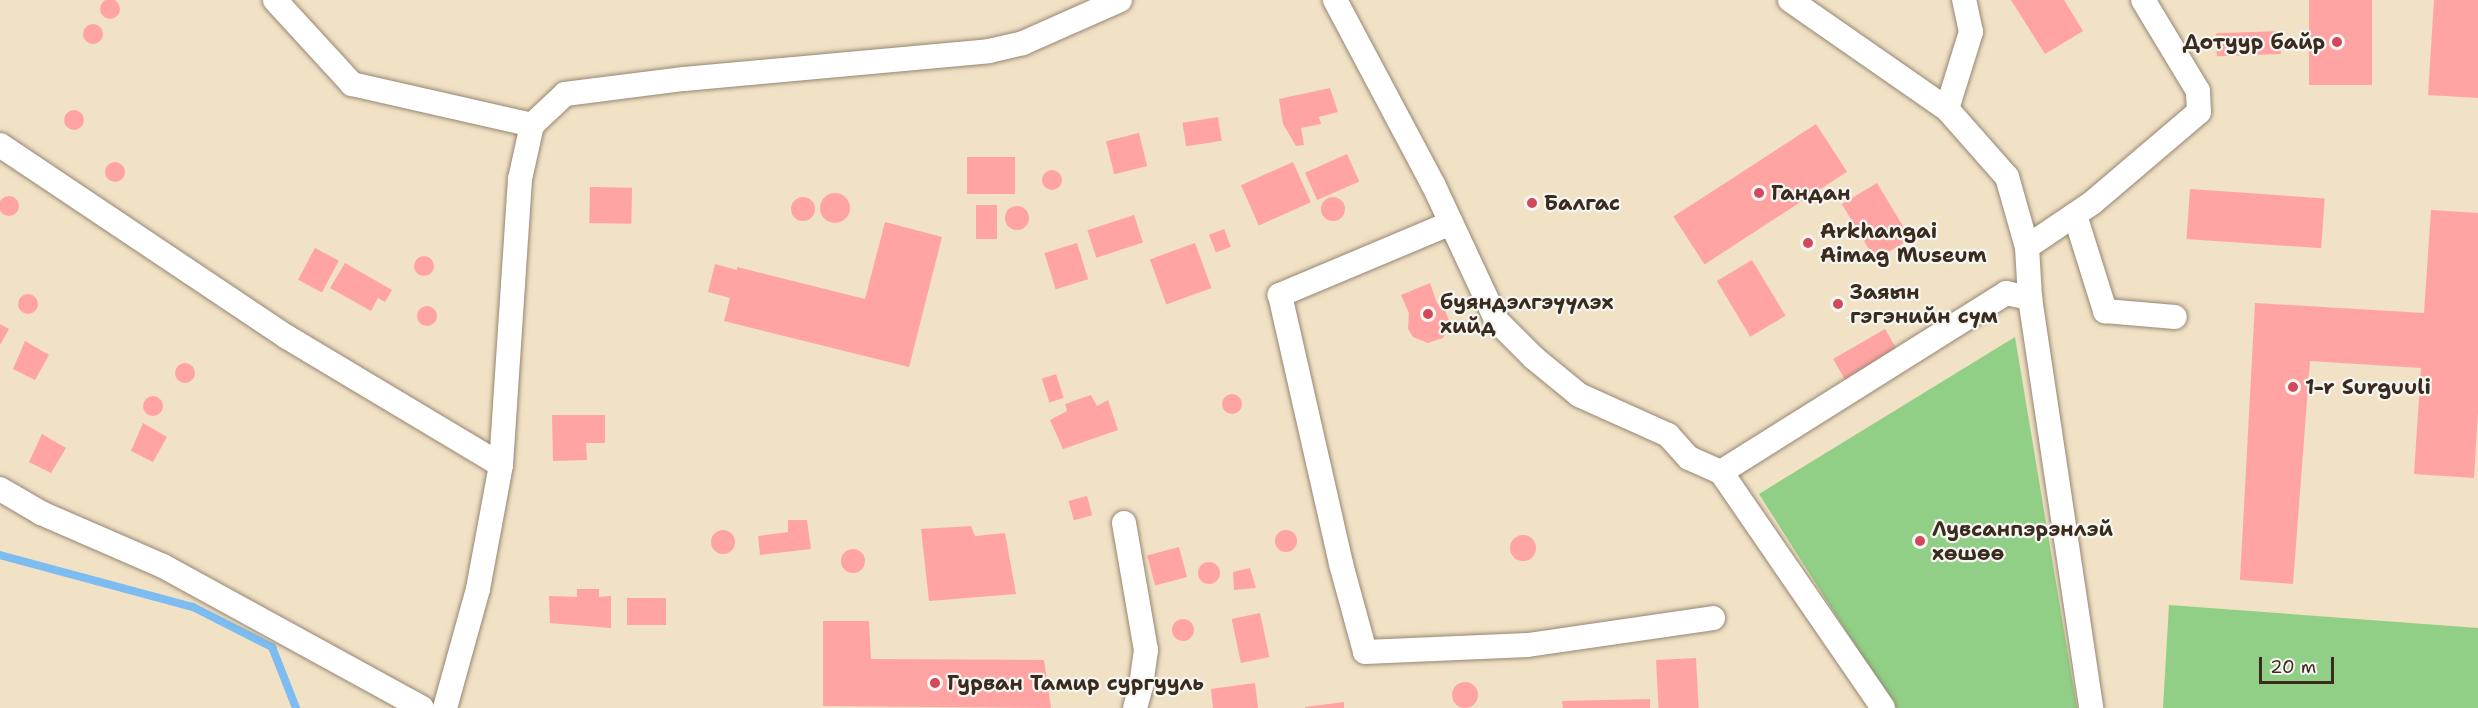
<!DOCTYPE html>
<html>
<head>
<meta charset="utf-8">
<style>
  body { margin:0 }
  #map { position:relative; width:2478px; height:708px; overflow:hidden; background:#f1e1c5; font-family:"Shantell Sans",sans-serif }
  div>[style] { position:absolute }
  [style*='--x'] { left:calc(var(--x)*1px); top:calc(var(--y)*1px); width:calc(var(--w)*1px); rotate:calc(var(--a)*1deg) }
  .green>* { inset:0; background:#90cf85 }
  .stream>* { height:8px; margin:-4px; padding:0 4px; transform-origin:4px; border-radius:4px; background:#7cbcf0 }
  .building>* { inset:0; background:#ffa4a3; transform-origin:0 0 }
  .round { border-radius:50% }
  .roads { filter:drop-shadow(0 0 2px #968672) drop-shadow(0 0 2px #968672) }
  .minor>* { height:24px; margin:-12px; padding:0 12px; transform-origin:12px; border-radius:12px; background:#fff }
  .dots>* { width:16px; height:16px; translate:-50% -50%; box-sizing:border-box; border:3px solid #f6f6f2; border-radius:50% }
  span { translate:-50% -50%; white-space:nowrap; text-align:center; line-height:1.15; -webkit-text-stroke:4.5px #f6f6f2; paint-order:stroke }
  .poi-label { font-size:21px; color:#3b2a1e; font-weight:700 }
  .right { translate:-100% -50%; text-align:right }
  .left { translate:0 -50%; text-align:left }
  .scale { position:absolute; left:2259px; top:657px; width:75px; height:27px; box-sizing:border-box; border:3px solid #3b2a1e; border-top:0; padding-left:8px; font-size:18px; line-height:21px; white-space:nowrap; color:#3b2a1e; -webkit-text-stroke:4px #f6f6f2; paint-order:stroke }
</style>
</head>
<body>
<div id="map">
  <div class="green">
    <div style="clip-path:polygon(2015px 337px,2077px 708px,1895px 708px,1759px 494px)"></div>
    <div style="clip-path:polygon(2169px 605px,2478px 628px,2478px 708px,2163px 708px)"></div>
  </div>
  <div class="stream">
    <div style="--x:0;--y:555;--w:200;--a:15.1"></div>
    <div style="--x:193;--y:607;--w:89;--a:26.9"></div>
    <div style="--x:272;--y:647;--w:66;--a:68.5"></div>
  </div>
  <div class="building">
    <div class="round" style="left:100px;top:-1px;width:20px;height:20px"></div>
    <div style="clip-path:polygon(2011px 0,2064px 0,2083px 31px,2045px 54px)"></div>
    <div style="left:2309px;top:0;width:63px;height:85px"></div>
    <div style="clip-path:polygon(2434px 0,2478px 0,2478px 98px,2428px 95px)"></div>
    <div class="round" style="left:83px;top:24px;width:20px;height:20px"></div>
    <div style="left:2280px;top:31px;width:23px;height:64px;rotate:88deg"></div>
    <div style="clip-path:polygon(1330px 88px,1338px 112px,1319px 117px,1321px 124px,1301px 128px,1304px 145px,1296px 146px,1283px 124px,1279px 99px)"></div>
    <div class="round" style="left:64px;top:110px;width:20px;height:20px"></div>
    <div style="left:1218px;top:117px;width:24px;height:36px;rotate:81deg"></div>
    <div style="left:1816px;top:124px;width:57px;height:170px;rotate:57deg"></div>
    <div style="left:1139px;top:133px;width:34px;height:34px;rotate:76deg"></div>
    <div style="left:1347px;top:154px;width:30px;height:46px;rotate:66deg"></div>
    <div style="left:1015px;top:157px;width:37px;height:48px;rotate:90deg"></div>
    <div class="round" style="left:105px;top:162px;width:20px;height:20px"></div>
    <div style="left:1293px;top:162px;width:44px;height:57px;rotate:66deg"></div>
    <div class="round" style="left:1042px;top:170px;width:20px;height:20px"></div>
    <div style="left:1877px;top:183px;width:65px;height:41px;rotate:59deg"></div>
    <div style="left:590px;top:187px;width:42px;height:36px;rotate:1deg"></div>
    <div style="left:2190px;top:189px;width:135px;height:50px;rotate:4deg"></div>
    <div class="round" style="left:820px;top:193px;width:30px;height:30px"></div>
    <div class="round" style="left:-1px;top:196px;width:20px;height:20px"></div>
    <div class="round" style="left:791px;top:197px;width:24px;height:24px"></div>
    <div class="round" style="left:1321px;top:197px;width:24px;height:24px"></div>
    <div style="left:997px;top:205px;width:34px;height:21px;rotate:90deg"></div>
    <div class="round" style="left:1005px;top:206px;width:24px;height:24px"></div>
    <div style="clip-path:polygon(2431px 210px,2478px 213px,2478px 412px,2474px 478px,2414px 474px,2421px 368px,2310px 361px,2293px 584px,2240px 580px,2255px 303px,2424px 313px)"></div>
    <div style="left:1134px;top:215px;width:29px;height:49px;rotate:72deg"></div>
    <div style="clip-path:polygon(885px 222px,942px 237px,909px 367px,724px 321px,730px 298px,708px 292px,715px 264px,737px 270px,737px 267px,865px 299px)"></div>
    <div style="left:1224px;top:229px;width:19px;height:16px;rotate:69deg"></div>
    <div style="left:1077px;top:243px;width:38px;height:34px;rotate:73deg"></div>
    <div style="left:1195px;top:243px;width:48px;height:48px;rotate:70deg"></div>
    <div style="left:315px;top:248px;width:27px;height:36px;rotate:28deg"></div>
    <div class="round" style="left:414px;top:256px;width:20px;height:20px"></div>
    <div style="left:1752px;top:260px;width:65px;height:41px;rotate:59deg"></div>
    <div style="clip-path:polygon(345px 263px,392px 290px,385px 302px,378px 298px,371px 311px,330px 288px)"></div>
    <div style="clip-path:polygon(1430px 283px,1437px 303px,1444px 308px,1450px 323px,1443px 338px,1428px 343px,1413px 337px,1408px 329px,1409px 313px,1401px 295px)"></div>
    <div class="round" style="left:18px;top:294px;width:20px;height:20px"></div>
    <div class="round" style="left:417px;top:306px;width:20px;height:20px"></div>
    <div style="clip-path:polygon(0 324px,9px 329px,0 345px)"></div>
    <div style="left:1885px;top:329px;width:24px;height:60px;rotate:60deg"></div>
    <div style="clip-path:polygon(25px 341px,49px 355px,35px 380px,13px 369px)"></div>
    <div class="round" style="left:175px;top:363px;width:20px;height:20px"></div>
    <div style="left:1056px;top:374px;width:25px;height:15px;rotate:72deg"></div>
    <div class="round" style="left:1222px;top:394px;width:20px;height:20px"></div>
    <div style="clip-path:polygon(1091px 395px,1097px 406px,1108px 400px,1118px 430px,1063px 449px,1050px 420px,1067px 411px,1065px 404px)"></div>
    <div class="round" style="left:143px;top:396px;width:20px;height:20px"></div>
    <div style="clip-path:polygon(552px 415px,605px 415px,605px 443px,586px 443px,587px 460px,553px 461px)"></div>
    <div style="clip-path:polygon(143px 423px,167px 437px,153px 462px,131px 451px)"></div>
    <div style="clip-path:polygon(42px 434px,66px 448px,51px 473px,29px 462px)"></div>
    <div style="left:1087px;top:496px;width:20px;height:19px;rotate:75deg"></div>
    <div style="clip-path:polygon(788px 520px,807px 520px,811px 549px,760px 555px,758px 536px,788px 532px)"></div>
    <div style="clip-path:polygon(971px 526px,975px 536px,1005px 533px,1016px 594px,929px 601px,921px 529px)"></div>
    <div class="round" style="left:711px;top:530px;width:24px;height:24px"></div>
    <div class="round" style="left:1275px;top:530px;width:22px;height:22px"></div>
    <div class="round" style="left:1510px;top:535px;width:26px;height:26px"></div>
    <div style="left:1179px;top:547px;width:31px;height:33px;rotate:75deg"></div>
    <div class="round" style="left:841px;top:549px;width:24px;height:24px"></div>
    <div class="round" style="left:1198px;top:562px;width:22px;height:22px"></div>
    <div style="clip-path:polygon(1250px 568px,1256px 588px,1234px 590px,1233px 572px)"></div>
    <div style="clip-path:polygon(577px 589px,599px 589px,599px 597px,611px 596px,611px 628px,550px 623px,549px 596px,577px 597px)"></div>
    <div style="left:627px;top:598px;width:39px;height:27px"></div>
    <div style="left:1260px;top:613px;width:45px;height:29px;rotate:78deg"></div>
    <div class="round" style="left:1172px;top:619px;width:22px;height:22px"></div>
    <div style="clip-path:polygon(823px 621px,869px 621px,871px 659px,1044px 660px,1051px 708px,823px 706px)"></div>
    <div style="left:1696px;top:658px;width:50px;height:40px;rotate:87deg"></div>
    <div class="round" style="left:1452px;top:682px;width:26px;height:26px"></div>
    <div style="clip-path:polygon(1255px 683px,1258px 708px,1213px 708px,1211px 689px)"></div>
    <div style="clip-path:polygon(1650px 699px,1650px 708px,1563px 708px,1562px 701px)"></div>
    <div style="clip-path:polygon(1344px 702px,1344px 708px,1305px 708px,1305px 707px)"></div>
  </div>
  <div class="roads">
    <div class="minor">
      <div style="--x:275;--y:0;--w:114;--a:47.5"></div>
      <div style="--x:352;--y:84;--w:185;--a:12.8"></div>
      <div style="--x:1335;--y:0;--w:208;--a:62"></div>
      <div style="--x:1433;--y:184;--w:151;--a:65"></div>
      <div style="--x:1497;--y:321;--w:52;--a:45"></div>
      <div style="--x:1534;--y:358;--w:58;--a:39.4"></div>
      <div style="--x:1579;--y:395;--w:98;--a:24.2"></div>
      <div style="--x:1668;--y:435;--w:31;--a:48"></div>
      <div style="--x:1689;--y:458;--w:35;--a:24"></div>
      <div style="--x:1721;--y:472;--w:286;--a:55.5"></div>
      <div style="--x:1790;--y:0;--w:191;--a:34.8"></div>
      <div style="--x:1947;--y:109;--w:91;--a:48.6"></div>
      <div style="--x:2007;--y:177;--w:73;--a:74.1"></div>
      <div style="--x:2027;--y:247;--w:51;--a:86.6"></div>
      <div style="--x:2030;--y:298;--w:415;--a:81.5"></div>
      <div style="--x:1947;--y:109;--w:81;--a:-72.7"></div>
      <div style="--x:1971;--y:32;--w:33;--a:-102"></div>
      <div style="--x:0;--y:145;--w:345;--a:33.8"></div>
      <div style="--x:287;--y:337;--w:249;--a:30.9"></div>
      <div style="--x:2075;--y:215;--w:101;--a:72.6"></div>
      <div style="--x:2105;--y:311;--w:70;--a:4.9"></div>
      <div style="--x:1451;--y:223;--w:186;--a:157.2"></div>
      <div style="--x:1280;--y:295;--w:276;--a:77.2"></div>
      <div style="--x:1341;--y:564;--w:91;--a:74.7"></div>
      <div style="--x:1365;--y:652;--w:163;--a:-2.5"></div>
      <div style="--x:1528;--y:645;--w:187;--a:-8.3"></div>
      <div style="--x:2027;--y:247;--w:78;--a:-34.1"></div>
      <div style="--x:2092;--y:203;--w:140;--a:-40.4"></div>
      <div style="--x:2199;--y:112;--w:21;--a:-93"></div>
      <div style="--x:2198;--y:91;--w:106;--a:-121.1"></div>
      <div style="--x:1721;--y:472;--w:337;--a:-32.1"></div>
      <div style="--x:2006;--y:293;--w:25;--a:12"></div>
      <div style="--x:0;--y:489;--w:48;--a:30.3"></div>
      <div style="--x:41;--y:513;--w:133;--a:23.5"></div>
      <div style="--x:163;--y:566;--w:295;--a:28.7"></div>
      <div style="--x:1124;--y:523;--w:129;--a:80.2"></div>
      <div style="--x:1146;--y:650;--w:36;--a:98"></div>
      <div style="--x:1141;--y:686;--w:23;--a:105"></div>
      <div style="--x:445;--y:708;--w:123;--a:-74.5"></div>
      <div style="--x:478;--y:589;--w:126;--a:-79.5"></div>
      <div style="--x:501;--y:465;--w:287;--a:-86.2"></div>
      <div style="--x:520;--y:179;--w:55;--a:-77.5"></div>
      <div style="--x:532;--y:125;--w:45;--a:-43.2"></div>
      <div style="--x:565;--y:94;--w:120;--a:-7.2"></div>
      <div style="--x:684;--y:79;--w:306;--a:-5.2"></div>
      <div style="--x:989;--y:51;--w:35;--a:-13"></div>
      <div style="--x:1023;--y:43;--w:106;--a:-23.9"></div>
    </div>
  </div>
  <div class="dots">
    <div style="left:2337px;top:42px;background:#d1495b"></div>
    <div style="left:1759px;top:193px;background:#d1495b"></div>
    <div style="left:1532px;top:203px;background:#d1495b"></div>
    <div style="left:1808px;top:243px;background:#d1495b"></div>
    <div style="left:1838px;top:304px;background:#d1495b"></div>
    <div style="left:1428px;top:314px;background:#d1495b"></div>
    <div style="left:2293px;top:387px;background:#d1495b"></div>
    <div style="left:1920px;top:541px;background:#d1495b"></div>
    <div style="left:935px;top:683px;background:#d1495b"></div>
  </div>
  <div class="poi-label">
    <span class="right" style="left:2325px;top:42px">Дотуур байр</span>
    <span class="left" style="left:1771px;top:193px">Гандан</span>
    <span class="left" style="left:1544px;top:203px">Балгас</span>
    <span class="left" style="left:1820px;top:243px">Arkhangai<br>Aimag Museum</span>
    <span class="left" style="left:1850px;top:304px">Заяын<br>гэгэнийн сүм</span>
    <span class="left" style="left:1440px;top:314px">буяндэлгэүүлэх<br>хийд</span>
    <span class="left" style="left:2305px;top:387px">1-r Surguuli</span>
    <span class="left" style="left:1932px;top:541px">Лувсанпэрэнлэй<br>хөшөө</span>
    <span class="left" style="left:947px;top:683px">Гурван Тамир сургууль</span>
  </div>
  <div class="scale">20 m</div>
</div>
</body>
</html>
